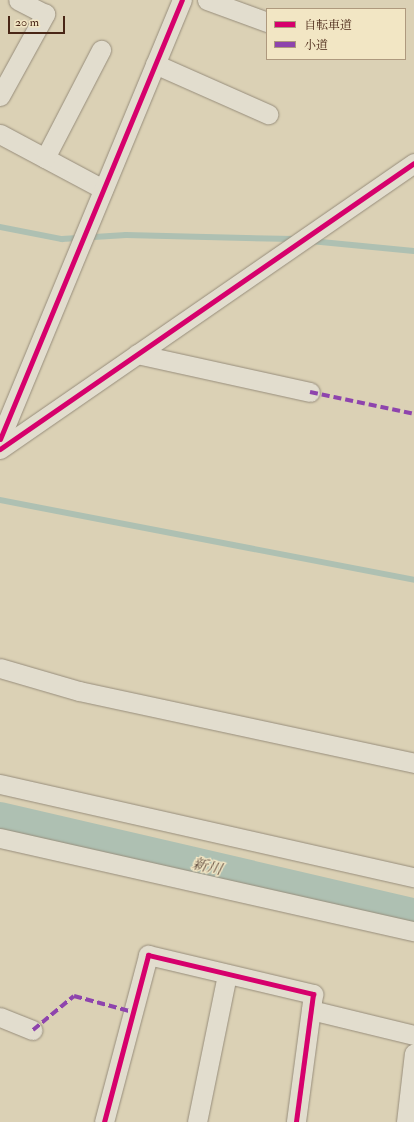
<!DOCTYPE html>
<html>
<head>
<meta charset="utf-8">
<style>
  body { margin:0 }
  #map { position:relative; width:414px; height:1122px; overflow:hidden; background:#dbd1b5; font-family:"IM FELL Double Pica","Noto Serif JP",serif }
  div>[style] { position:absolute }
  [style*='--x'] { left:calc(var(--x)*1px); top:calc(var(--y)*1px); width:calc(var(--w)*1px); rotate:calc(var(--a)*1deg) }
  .stream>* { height:5.5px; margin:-2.75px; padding:0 2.75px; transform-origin:2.75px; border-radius:2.75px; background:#aec0b2 }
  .river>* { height:34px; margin:-17px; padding:0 17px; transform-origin:17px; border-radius:17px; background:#aec0b2 }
  .roads { filter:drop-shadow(0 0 1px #978d7b) drop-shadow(0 0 1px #978d7b) }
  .minor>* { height:19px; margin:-9.5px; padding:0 9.5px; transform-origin:9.5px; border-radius:9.5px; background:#e2ddce }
  .quiet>* { height:4px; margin-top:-2px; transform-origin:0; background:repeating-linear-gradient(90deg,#8e44ad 0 8px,transparent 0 12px) }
  .cycleway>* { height:5px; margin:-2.5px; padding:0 2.5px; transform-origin:2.5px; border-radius:2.5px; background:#d6006c }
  span { translate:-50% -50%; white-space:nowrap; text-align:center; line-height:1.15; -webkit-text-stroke:3px #f2e6c4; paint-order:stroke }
  .water-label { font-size:15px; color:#5e4a3c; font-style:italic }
  .legend { position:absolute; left:266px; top:8px; width:140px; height:52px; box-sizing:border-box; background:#f2e6c4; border:1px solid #ae997e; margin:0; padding:5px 7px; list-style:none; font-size:12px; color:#492616 }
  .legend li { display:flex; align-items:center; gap:8px; height:20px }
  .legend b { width:20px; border:1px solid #ae997e }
  .scale { position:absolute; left:8px; top:16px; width:57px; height:18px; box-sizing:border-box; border:2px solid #492616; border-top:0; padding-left:5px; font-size:12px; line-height:14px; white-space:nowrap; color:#492616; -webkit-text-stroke:3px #f2e6c4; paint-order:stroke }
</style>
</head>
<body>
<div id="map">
  <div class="stream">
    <div style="--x:0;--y:227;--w:63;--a:11"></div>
    <div style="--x:62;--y:239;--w:64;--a:-3.6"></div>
    <div style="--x:126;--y:235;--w:168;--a:1.4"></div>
    <div style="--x:311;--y:241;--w:103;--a:5.5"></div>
    <div style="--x:0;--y:500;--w:422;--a:10.9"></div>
  </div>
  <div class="river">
    <div style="--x:0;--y:819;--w:425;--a:13.1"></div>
  </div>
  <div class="roads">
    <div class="minor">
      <div style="--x:207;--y:0;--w:64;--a:20.1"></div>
      <div style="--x:155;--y:64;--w:124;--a:23.9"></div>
      <div style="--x:0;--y:96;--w:94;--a:-61.2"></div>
      <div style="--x:45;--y:14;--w:30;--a:-153"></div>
      <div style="--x:0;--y:134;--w:117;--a:28.1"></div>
      <div style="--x:45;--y:158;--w:122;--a:-62.6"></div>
      <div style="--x:137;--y:354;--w:177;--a:12.4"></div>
      <div style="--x:0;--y:439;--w:475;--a:-67.5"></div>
      <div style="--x:0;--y:449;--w:503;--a:-34.64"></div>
      <div style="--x:0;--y:668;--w:82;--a:16.2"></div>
      <div style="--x:79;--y:691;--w:343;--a:12.1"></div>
      <div style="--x:0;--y:784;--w:424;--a:12.7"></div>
      <div style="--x:0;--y:838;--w:424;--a:12.7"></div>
      <div style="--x:311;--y:1010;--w:106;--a:13.6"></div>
      <div style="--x:0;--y:1017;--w:35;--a:22"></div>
      <div style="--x:104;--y:1122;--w:173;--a:-75.2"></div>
      <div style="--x:148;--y:955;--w:170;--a:13.3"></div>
      <div style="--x:313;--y:994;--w:129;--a:97.6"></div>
      <div style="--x:197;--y:1122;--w:151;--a:-78.5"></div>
      <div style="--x:406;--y:1122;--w:69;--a:-83.4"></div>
    </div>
  </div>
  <div class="quiet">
    <div style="--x:310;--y:392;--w:106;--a:11.9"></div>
    <div style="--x:33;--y:1030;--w:53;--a:-39.7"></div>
    <div style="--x:74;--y:996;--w:61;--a:15.2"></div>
  </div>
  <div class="cycleway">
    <div style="--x:0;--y:439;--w:475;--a:-67.5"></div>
    <div style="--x:0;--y:449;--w:503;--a:-34.64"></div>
    <div style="--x:104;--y:1122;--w:173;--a:-75.2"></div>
    <div style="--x:148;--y:955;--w:170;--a:13.3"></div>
    <div style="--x:313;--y:994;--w:129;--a:97.6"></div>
  </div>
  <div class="water-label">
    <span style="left:207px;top:867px;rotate:13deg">新川</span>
  </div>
  <ul class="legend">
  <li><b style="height:5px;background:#d6006c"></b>自転車道</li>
  <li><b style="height:5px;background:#8e44ad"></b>小道</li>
  </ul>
  <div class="scale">20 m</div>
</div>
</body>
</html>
